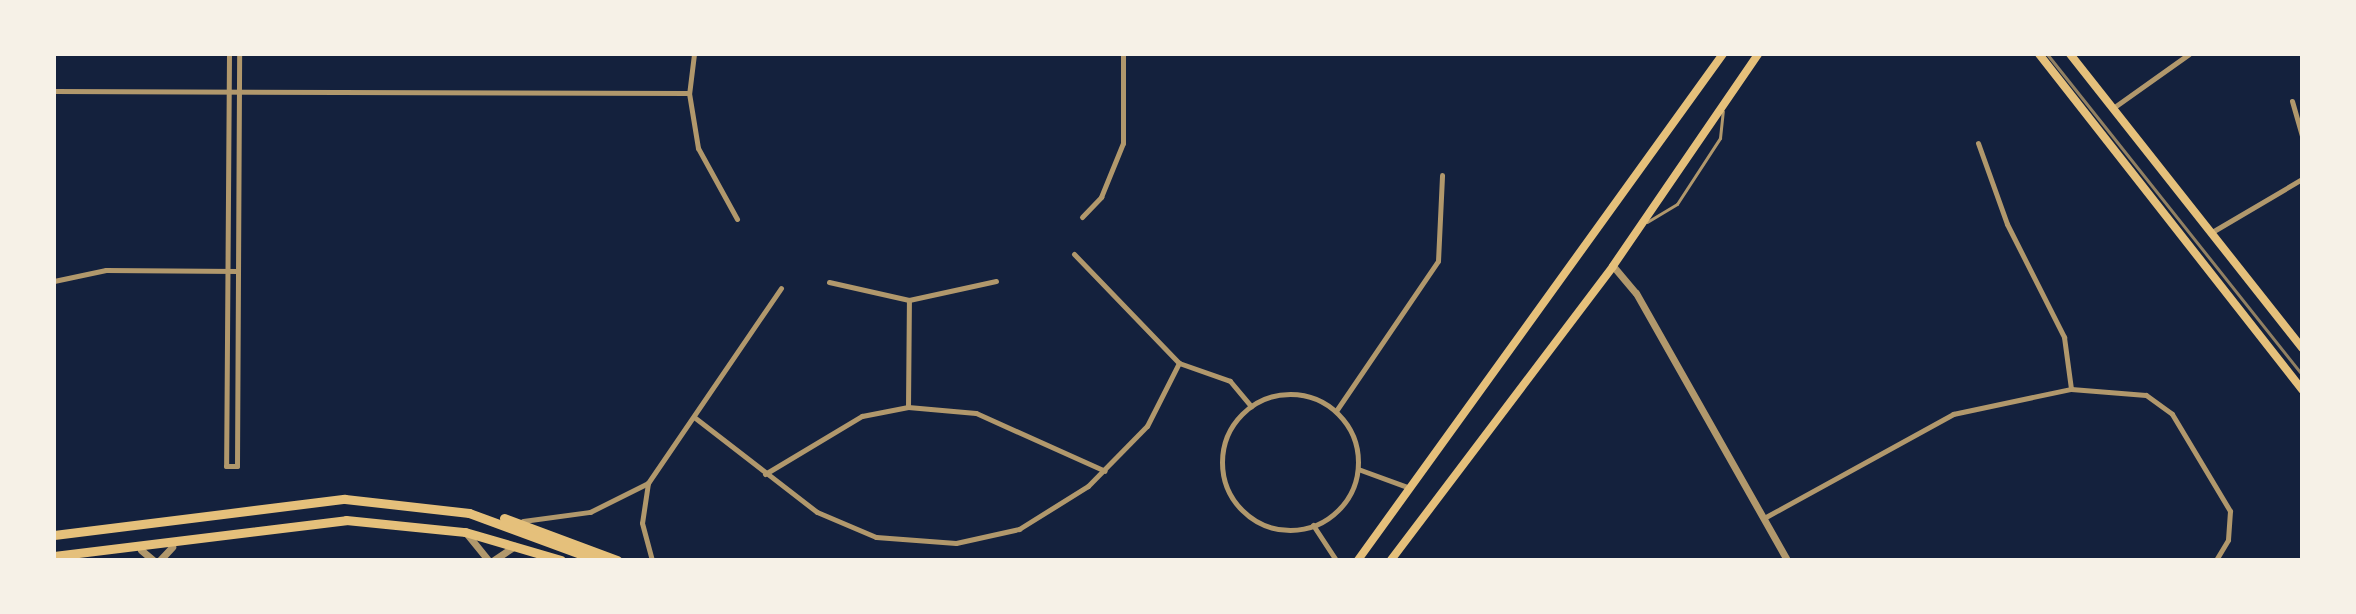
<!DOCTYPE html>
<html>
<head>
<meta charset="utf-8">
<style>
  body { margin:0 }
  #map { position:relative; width:2356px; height:614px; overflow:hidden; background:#14213d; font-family:"PT Sans Narrow",sans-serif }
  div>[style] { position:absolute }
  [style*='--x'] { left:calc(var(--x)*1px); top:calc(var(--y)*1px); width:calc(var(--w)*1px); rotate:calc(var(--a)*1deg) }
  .service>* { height:3px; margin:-1.5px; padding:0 1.5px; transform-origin:1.5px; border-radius:1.5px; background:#b1986c }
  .minor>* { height:5px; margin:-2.5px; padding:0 2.5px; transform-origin:2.5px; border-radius:2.5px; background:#b1986c }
  .minor>.ring { margin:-2.5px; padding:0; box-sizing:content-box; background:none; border:5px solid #b1986c; border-radius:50% }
  .tertiary>* { height:7px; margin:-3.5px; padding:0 3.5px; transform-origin:3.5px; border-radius:3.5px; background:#b1986c }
  .primary>* { height:8px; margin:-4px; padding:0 4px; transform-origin:4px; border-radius:4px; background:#e5c07b }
  .trunk>* { height:9px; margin:-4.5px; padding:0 4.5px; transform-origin:4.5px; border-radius:4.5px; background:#e5c07b }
  .rail>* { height:3px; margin:-1.5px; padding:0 1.5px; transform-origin:1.5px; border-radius:1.5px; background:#918062 }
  span { translate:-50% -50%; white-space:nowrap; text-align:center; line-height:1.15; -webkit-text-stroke:8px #f6f1e7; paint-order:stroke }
  .frame { position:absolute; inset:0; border:56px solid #f6f1e7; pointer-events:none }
</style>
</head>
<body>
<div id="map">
  <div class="service">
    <div style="--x:1647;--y:222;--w:35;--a:-31"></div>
    <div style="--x:1677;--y:204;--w:79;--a:-56.9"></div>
    <div style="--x:1720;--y:138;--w:27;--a:-84"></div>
  </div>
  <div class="minor">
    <div style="--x:229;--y:54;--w:412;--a:90.4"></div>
    <div style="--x:226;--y:466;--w:11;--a:0"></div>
    <div style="--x:237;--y:466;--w:412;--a:-89.7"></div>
    <div style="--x:694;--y:54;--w:39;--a:97"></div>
    <div style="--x:689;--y:93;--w:56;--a:80.7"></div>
    <div style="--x:698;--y:148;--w:81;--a:61.2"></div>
    <div style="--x:54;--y:91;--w:635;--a:0.18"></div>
    <div style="--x:2292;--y:101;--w:36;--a:74"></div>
    <div style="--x:2113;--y:108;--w:93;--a:-35.4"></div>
    <div style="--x:1978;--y:143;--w:86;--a:70.3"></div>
    <div style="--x:2007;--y:224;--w:127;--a:63.2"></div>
    <div style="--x:2064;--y:337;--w:52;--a:82.3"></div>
    <div style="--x:1082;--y:217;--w:28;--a:-46"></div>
    <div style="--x:1101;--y:197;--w:58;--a:-67.8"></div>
    <div style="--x:1123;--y:143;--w:89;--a:-90"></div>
    <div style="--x:2212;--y:232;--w:104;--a:-30.5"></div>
    <div style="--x:1074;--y:254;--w:151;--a:46.1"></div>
    <div style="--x:1179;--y:363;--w:54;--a:19.4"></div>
    <div style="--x:1230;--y:381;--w:33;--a:50"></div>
    <div style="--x:54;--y:281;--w:53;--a:-11.9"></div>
    <div style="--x:106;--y:270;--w:132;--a:0.4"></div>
    <div style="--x:829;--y:282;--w:82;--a:12.7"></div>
    <div style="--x:909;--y:300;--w:89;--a:-12.3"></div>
    <div class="ring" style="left:1222px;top:394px;width:131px;height:131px"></div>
    <div style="--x:908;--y:407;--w:107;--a:-89.5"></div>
    <div style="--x:1336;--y:411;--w:181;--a:-55.8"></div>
    <div style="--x:1438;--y:261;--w:86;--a:-87.3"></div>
    <div style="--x:694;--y:417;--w:155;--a:37.7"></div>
    <div style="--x:817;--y:512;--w:64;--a:23"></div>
    <div style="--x:876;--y:537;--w:80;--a:4.3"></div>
    <div style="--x:956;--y:543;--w:65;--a:-12.5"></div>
    <div style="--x:1019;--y:529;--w:81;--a:-31.9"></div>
    <div style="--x:1088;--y:486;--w:84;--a:-45.5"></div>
    <div style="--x:1147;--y:426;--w:71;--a:-63.1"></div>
    <div style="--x:1358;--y:469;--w:55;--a:20.1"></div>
    <div style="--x:765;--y:474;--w:113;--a:-30.9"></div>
    <div style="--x:862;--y:416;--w:47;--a:-11.1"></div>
    <div style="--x:908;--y:407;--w:68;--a:5"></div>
    <div style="--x:976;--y:413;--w:141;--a:24.2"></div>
    <div style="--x:648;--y:483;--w:236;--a:-55.7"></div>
    <div style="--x:1764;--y:518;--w:216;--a:-28.8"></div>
    <div style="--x:1953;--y:414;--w:121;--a:-12"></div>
    <div style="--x:2071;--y:389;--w:75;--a:4.6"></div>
    <div style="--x:2146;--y:395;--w:32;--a:36"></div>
    <div style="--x:2172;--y:414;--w:113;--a:59.1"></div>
    <div style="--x:2230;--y:511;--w:29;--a:94"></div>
    <div style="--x:2228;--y:540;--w:23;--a:121"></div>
    <div style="--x:523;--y:521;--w:68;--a:-7.7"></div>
    <div style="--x:590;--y:512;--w:65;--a:-26.6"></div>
    <div style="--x:648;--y:483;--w:40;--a:98.5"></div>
    <div style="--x:642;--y:523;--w:38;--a:75"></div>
    <div style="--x:1313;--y:525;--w:42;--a:56.7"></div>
  </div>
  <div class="tertiary">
    <div style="--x:1613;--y:266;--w:35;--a:50"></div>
    <div style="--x:1636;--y:293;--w:307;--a:60.5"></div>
    <div style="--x:467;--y:534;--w:33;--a:51"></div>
    <div style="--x:141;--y:550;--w:16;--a:40"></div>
    <div style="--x:160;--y:560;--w:18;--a:-47"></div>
    <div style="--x:494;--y:560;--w:25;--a:-34"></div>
  </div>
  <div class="primary">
    <div style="--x:2039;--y:54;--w:427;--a:51.9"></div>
    <div style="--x:2070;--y:54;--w:375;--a:51.7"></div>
    <div style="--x:1358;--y:560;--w:624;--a:-54.2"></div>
    <div style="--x:1391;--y:560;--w:368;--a:-52.9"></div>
    <div style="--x:1613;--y:266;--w:257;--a:-55.6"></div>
  </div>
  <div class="trunk">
    <div style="--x:504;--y:518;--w:121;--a:20.4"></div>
    <div style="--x:54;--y:535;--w:293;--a:-7.1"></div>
    <div style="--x:345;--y:499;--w:125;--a:6.4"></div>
    <div style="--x:469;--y:513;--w:136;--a:20.2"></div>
    <div style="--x:54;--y:556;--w:294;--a:-7"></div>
    <div style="--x:346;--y:520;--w:120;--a:5.8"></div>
    <div style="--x:465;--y:532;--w:100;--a:16.3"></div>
  </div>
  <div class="rail">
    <div style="--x:2047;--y:54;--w:410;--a:51.5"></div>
  </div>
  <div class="frame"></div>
</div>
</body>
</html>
